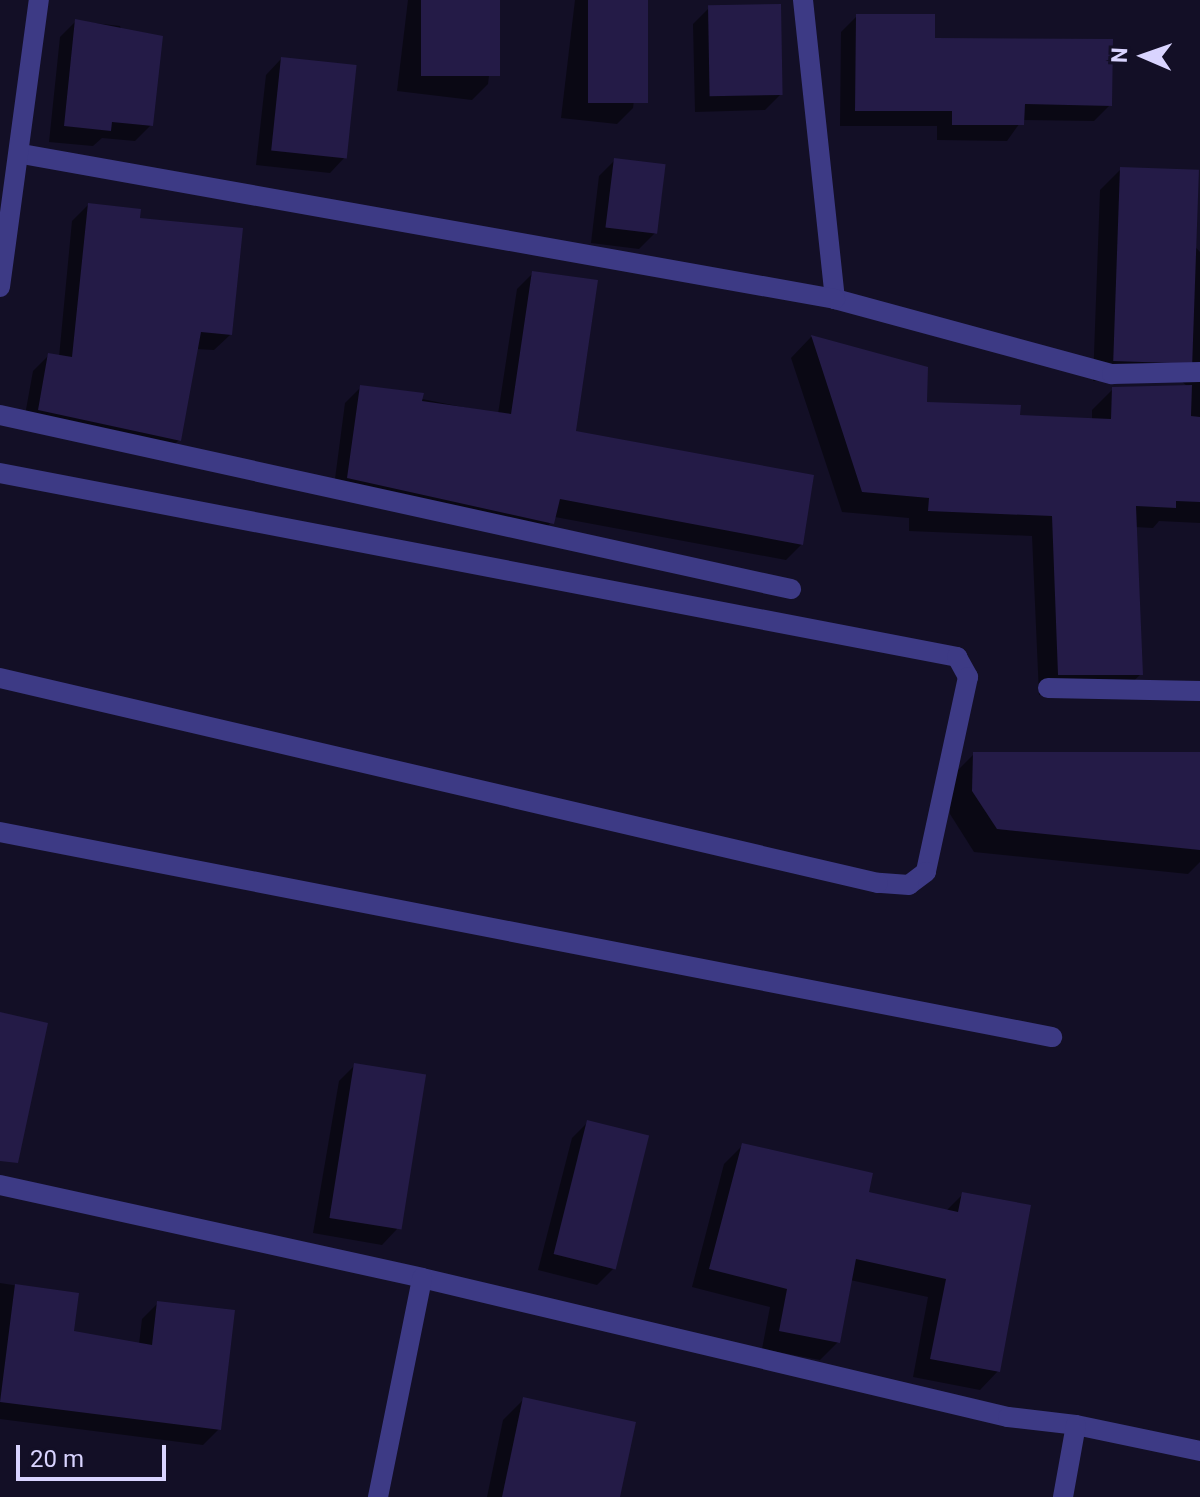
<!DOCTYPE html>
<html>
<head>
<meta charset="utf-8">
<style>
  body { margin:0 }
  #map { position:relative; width:1200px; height:1497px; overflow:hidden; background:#130f26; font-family:Roboto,sans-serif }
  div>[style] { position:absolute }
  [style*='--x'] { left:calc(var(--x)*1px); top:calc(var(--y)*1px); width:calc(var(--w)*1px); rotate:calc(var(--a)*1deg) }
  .shadow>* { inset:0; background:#0007 }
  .building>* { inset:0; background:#241b47; transform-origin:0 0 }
  .minor>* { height:20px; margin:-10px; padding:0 10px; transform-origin:10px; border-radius:10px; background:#3d3a85 }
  span { translate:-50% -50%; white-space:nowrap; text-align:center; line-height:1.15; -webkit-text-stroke:6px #130f26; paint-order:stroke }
  .north { position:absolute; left:1104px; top:16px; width:80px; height:80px; -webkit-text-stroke:6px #130f26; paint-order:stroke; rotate:272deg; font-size:22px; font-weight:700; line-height:32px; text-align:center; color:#d9d4ff }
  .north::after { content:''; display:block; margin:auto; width:28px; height:36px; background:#d9d4ff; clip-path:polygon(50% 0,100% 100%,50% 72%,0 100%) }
  .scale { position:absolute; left:16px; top:1445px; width:150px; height:36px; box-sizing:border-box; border:4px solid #d9d4ff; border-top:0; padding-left:10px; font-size:24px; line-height:28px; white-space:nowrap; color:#d9d4ff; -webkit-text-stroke:6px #130f26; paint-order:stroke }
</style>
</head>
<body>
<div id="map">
  <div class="shadow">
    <div style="clip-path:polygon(408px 0,498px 0,488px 84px,472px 100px,397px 91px)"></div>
    <div style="clip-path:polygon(575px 0,646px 0,633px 108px,617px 124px,561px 118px)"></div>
    <div style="clip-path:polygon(709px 8px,781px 94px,765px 110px,695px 112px,693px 24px)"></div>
    <div style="clip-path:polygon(857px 16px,1110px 105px,1094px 121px,1022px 120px,1007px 141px,937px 140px,937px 126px,840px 126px,841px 32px)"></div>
    <div style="clip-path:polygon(76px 21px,120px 26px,151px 125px,135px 141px,102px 138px,93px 146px,49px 142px,60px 37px)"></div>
    <div style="clip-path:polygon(281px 59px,345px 157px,330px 173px,256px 165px,266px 75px)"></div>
    <div style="clip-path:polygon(615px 160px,655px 233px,639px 249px,591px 243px,599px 176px)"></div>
    <div style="clip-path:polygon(1121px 169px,1200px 252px,1200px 523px,1159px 521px,1153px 528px,1135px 527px,1141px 674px,1120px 694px,1039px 695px,1032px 536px,909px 531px,909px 518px,842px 512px,791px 358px,811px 337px,926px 369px,925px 403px,1018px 417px,1092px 420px,1092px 410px,1113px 389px,1187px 386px,1179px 379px,1093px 381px,1100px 190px)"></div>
    <div style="clip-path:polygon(88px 205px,138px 220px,230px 335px,214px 350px,196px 349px,179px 440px,163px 456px,23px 426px,33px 371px,49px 355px,59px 357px,72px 221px)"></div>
    <div style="clip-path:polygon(533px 273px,574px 433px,802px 544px,786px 560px,555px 517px,538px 539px,333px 494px,345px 403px,361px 387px,498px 414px,517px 289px)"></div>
    <div style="clip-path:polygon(974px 754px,1200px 755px,1200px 862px,1188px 874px,974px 852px,950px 814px,951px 777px)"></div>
    <div style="clip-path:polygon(355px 1065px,397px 1229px,382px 1245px,313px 1233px,339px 1081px)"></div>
    <div style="clip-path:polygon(588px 1122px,613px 1269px,597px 1285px,538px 1270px,572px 1138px)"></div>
    <div style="clip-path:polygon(742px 1146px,867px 1194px,946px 1211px,963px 1194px,998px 1371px,980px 1390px,913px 1377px,928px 1297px,850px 1280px,838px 1342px,820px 1360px,762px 1349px,770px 1307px,692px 1287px,724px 1164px)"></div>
    <div style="clip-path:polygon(0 1283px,77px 1295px,72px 1332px,139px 1344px,142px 1319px,158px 1303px,219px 1429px,203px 1445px,0 1419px)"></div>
    <div style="clip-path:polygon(524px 1399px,618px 1497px,487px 1497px,503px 1420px)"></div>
  </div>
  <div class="building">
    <div style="left:421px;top:0;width:79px;height:76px"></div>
    <div style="left:588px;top:0;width:60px;height:103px"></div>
    <div style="left:781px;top:4px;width:91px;height:73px;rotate:89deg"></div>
    <div style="clip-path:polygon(856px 14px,935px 14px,935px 38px,1113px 39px,1112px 106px,1025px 104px,1024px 125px,952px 125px,952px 111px,855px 111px)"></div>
    <div style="clip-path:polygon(75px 19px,163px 36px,153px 126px,112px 122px,111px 131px,64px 126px)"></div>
    <div style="left:281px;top:57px;width:76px;height:94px;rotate:6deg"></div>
    <div style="left:614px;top:158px;width:52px;height:70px;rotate:7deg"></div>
    <div style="left:1120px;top:167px;width:79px;height:194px;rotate:2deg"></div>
    <div style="clip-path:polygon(88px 203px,141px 209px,140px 218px,243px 228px,232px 335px,201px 332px,181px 441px,38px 410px,48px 353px,72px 357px)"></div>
    <div style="clip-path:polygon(532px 271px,598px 280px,576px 431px,814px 475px,803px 545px,560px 499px,554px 524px,347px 478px,360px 385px,424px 393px,422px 401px,511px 414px)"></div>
    <div style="clip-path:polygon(811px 335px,928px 367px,927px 402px,1021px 405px,1020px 415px,1111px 419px,1112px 387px,1192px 385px,1191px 416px,1200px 417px,1200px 502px,1176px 501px,1176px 508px,1136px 506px,1143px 675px,1058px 675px,1052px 516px,928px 511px,929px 498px,862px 492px)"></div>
    <div style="clip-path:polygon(973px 752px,1200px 752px,1200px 850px,997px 829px,972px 791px)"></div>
    <div style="clip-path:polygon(0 1012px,48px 1023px,18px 1163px,0 1161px)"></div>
    <div style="left:354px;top:1063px;width:73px;height:157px;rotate:9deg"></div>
    <div style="left:587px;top:1120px;width:64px;height:138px;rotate:14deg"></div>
    <div style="clip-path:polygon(742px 1143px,873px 1173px,869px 1192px,958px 1212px,962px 1192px,1031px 1205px,1000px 1372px,930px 1359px,946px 1279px,856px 1259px,840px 1343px,779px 1331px,787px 1289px,709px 1269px)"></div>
    <div style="clip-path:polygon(15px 1284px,79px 1293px,74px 1331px,152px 1345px,157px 1301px,235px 1310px,221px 1430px,0 1402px)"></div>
    <div style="clip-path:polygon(523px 1397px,636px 1422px,620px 1497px,502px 1497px)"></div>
  </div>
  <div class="minor">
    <div style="--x:803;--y:0;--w:301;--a:83.9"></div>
    <div style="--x:835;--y:299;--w:287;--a:15.2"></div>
    <div style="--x:1112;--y:374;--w:88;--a:-1.3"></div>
    <div style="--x:22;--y:154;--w:826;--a:10.11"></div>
    <div style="--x:0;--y:287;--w:290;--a:-82.3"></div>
    <div style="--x:0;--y:415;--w:810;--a:12.41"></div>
    <div style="--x:0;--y:473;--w:975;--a:10.88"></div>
    <div style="--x:957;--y:657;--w:23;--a:61"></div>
    <div style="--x:968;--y:677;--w:199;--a:102.2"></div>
    <div style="--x:926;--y:872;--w:21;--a:143"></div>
    <div style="--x:909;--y:885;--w:31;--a:-176"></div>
    <div style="--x:878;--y:883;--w:902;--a:-166.86"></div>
    <div style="--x:1048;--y:688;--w:152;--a:1.1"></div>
    <div style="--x:0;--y:832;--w:1072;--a:11.03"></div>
    <div style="--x:0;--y:1185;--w:432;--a:12.4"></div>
    <div style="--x:422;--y:1278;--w:602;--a:13.34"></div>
    <div style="--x:1008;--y:1417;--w:68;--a:6.7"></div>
    <div style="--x:1076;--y:1425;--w:127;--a:11.8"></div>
    <div style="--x:378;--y:1497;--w:223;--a:-78.6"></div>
    <div style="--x:1063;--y:1497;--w:73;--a:-79.8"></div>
  </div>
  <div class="north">N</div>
  <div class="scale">20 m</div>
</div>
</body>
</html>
